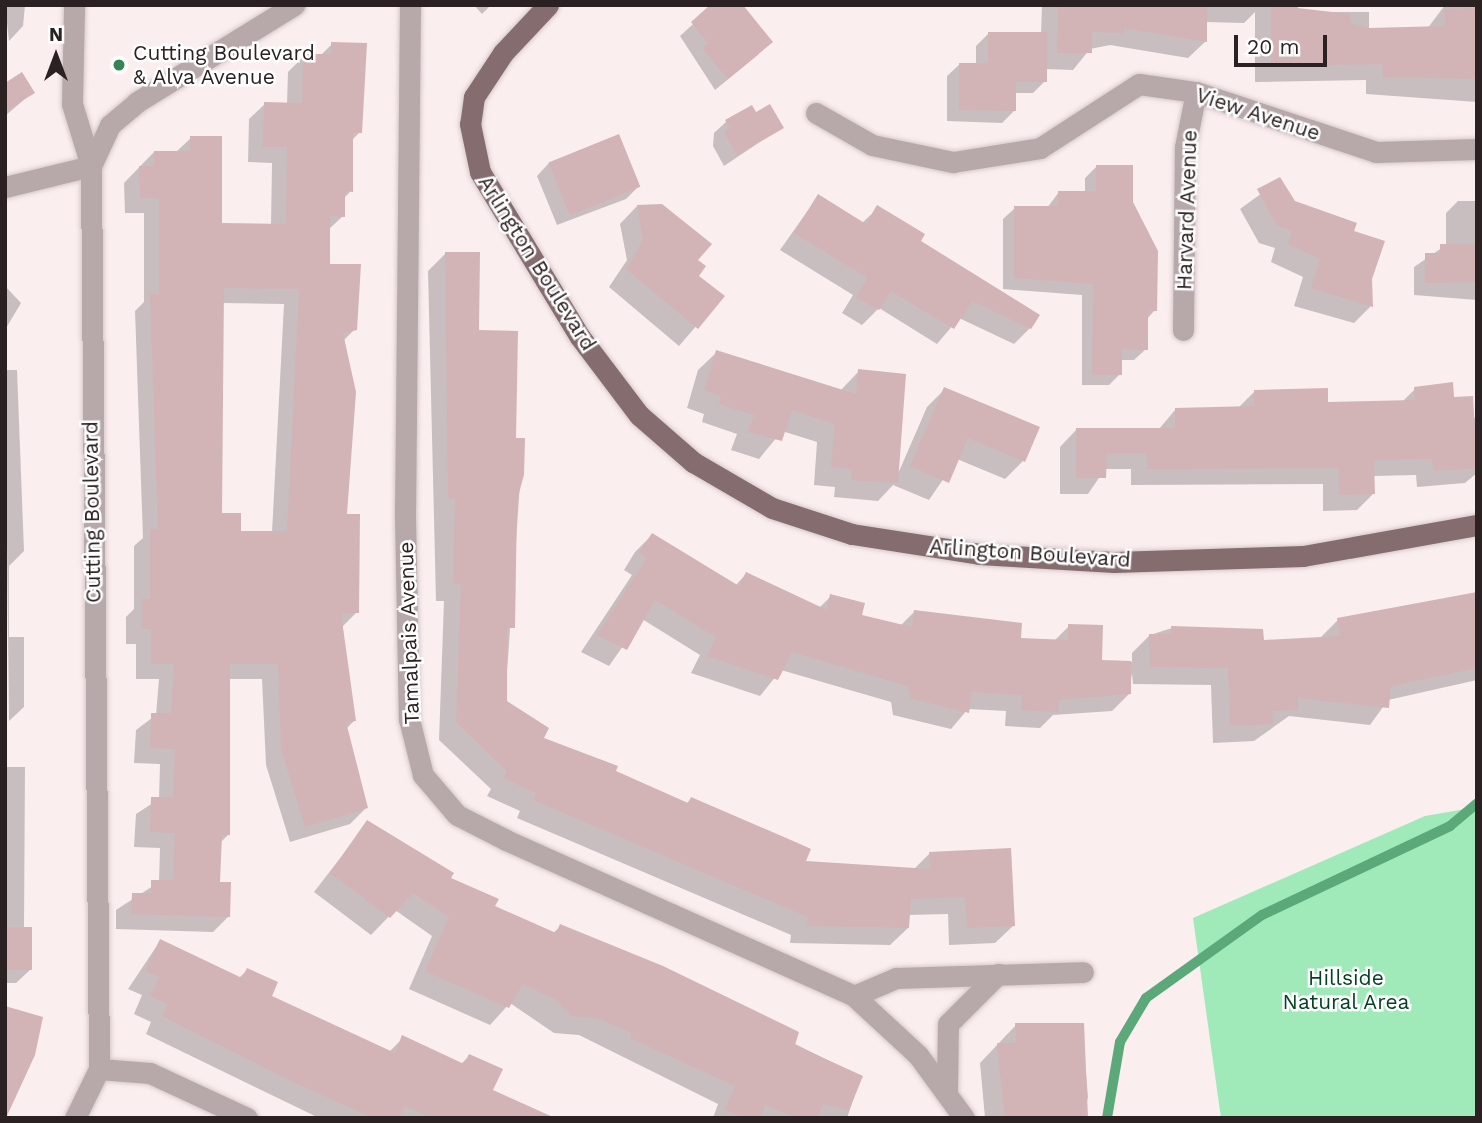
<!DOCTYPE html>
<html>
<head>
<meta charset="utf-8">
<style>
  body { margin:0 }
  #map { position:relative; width:1482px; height:1123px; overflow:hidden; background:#fbeeef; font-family:"Work Sans",sans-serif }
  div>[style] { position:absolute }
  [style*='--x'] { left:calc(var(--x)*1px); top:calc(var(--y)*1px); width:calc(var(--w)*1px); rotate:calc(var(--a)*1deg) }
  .green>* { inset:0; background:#a0e9b9 }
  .shadow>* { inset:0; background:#0003 }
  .stream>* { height:10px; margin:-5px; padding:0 5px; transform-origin:5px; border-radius:5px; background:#5ba878 }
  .building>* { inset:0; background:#d2b3b6; transform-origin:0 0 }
  .roads { filter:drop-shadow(0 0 2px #d6c9ca) drop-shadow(0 0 2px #d6c9ca) }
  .minor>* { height:21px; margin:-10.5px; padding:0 10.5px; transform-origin:10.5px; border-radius:10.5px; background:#b7a9aa }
  .major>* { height:21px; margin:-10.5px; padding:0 10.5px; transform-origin:10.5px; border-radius:10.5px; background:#856d6f }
  .dots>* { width:19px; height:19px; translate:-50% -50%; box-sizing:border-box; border:4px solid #fff; border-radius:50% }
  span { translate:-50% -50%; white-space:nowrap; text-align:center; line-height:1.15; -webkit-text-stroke:5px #fff; paint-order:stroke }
  .poi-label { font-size:21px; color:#2c2122 }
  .left { translate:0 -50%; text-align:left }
  .street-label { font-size:21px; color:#2c2122 }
  .park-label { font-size:21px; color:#034324 }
  .frame { position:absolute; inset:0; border:7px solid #2c2122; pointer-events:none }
  .north { position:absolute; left:21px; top:21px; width:70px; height:70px; -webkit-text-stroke:5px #fff; paint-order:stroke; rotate:0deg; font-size:19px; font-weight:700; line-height:28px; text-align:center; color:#2c2122 }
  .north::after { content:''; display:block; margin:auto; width:24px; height:32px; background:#2c2122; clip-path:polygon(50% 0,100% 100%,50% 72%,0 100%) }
  .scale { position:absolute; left:1234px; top:35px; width:93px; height:32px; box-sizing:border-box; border:4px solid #2c2122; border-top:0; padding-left:9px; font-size:21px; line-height:24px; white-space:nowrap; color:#2c2122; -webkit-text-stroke:5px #fff; paint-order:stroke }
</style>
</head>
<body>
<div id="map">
  <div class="green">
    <div style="clip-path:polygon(1477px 807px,1477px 1118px,1221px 1118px,1193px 918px,1425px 816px)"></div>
  </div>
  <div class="shadow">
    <div style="clip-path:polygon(5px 5px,25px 5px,23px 26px,9px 41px)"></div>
    <div style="clip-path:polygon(474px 5px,491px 5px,482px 14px)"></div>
    <div style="clip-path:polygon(714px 5px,759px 54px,715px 90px,680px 36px)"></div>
    <div style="clip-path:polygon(1042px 5px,1298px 5px,1298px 12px,1369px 12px,1369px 30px,1427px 29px,1445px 5px,1477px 5px,1477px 102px,1366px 94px,1366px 80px,1255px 82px,1255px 12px,1244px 23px,1206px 22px,1206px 41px,1188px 58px,1110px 45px,1090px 49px,1073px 70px,1045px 69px,1045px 81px,1033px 93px,1014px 93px,1014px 111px,1002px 123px,947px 121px,947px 76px,960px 64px,976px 64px,976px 46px,988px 34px,1041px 34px)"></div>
    <div style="clip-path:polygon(evenodd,332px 44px,360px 132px,352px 140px,351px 191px,343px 199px,343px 216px,328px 230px,328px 266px,355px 329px,343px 341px,345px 515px,357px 612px,341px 628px,354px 721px,346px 729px,366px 808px,350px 824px,290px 842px,266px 765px,262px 679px,229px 679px,229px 834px,220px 843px,218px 884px,229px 916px,213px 932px,116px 929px,116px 910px,159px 882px,160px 848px,134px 847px,136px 814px,159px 799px,160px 764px,134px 763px,136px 730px,156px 715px,159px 679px,136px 679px,136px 644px,126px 644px,126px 617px,134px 609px,134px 546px,143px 538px,135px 311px,144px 302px,144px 213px,125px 213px,124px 183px,154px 152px,176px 152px,191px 138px,221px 224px,271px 225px,272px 163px,248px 162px,249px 119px,265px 104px,287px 104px,288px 72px,304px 56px,320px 56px,332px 44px,222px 303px,284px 304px,272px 532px,239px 532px,220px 515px,222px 303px)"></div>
    <div style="clip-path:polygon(5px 85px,33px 92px,5px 116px)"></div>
    <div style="clip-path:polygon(755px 114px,781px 128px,724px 166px,713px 146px,714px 133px,727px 121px)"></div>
    <div style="clip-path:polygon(549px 163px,638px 187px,626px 199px,557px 225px,537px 176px)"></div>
    <div style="clip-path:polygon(1097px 166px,1132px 202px,1155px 310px,1146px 320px,1146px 349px,1134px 360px,1120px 360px,1120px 374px,1109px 385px,1082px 385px,1082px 295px,1003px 289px,1003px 219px,1015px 208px,1047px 208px,1059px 192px,1085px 192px,1085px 178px)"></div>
    <div style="clip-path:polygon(1280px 180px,1294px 203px,1352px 232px,1370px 279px,1371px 306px,1354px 323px,1294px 306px,1303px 277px,1271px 262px,1275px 248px,1259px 243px,1240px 209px)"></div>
    <div style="clip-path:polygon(818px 196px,862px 223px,878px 208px,1030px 328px,1014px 344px,959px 318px,937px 344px,879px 308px,862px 325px,842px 313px,853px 295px,780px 250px)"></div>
    <div style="clip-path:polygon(1458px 201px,1477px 201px,1477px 300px,1414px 295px,1414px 267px,1446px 245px,1446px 213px)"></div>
    <div style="clip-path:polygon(637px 206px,696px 261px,696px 276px,722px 296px,679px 346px,609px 287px,627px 260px,620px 224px)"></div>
    <div style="clip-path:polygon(446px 253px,514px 440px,523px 440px,505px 702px,542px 739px,686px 804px,691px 799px,803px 862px,914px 869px,929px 854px,1013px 926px,995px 943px,949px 945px,948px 914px,908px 915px,908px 928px,890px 945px,790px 943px,791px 935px,517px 818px,520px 811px,487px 796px,491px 789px,439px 740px,444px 601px,436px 601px,428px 271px)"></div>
    <div style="clip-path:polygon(5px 286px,21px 303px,5px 330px)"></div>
    <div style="clip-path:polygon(717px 352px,840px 391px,859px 371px,897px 476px,927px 407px,945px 389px,1023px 461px,1005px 479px,957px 459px,929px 500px,893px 485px,878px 501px,834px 497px,835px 487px,814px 485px,817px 442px,782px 431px,759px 459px,731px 450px,737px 434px,702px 422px,704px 414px,687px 408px,698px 370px)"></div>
    <div style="clip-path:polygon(5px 370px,17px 370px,24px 551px,9px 566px,9px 637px,24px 637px,24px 707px,9px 721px)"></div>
    <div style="clip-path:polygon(1415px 389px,1452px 399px,1477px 420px,1477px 473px,1465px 483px,1417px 487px,1416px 475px,1373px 476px,1374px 493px,1357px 510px,1323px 511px,1323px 484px,1131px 485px,1131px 469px,1105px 469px,1088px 494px,1060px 494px,1060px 447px,1076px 430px,1159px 429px,1175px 410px,1237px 409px,1255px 391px,1326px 404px,1402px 402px)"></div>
    <div style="clip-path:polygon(652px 535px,735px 586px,746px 574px,819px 608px,831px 596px,860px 617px,900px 626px,915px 611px,1019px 639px,1054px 641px,1069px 626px,1100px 662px,1132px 662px,1132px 653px,1150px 635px,1172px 628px,1262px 642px,1319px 639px,1338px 620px,1477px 594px,1477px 680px,1388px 700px,1370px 725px,1289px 716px,1254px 741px,1213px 743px,1211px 685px,1133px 684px,1132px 673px,1129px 694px,1112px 711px,1053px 715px,1040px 728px,1005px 726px,1006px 711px,968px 709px,951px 729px,893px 715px,891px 702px,781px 670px,760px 696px,691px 673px,700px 655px,642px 619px,609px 666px,581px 652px,632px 575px,624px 570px,635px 552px)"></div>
    <div style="clip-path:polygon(5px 767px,25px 767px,24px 929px,31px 969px,16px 983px,5px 983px)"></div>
    <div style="clip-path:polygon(368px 822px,493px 907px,553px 933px,561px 926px,861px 1077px,847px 1118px,713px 1118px,718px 1104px,579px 1035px,554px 1033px,510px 1003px,490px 1025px,409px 989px,432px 936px,395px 910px,371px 935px,314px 892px)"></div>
    <div style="clip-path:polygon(160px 941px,239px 978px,247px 970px,270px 997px,389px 1052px,403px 1038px,460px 1065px,469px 1056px,491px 1090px,548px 1118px,319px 1118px,146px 1034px,151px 1022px,134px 1014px,142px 995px,128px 989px)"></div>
    <div style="clip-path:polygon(1016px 1025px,1082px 1025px,1088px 1097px,1083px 1118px,985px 1118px,980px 1063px)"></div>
  </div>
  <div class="stream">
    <div style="--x:1107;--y:1118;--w:77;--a:-80.3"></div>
    <div style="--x:1120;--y:1042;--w:51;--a:-59.4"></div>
    <div style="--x:1146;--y:998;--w:143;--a:-35.6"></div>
    <div style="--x:1262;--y:915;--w:208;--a:-25.3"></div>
    <div style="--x:1450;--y:826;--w:35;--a:-40"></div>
  </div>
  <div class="building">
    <div style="clip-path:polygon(710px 5px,743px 5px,773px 42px,728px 79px,702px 48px,708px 43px,691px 22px)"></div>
    <div style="clip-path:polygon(1058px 5px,1207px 5px,1207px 42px,1124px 28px,1124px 33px,1092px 32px,1092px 53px,1057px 53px)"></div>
    <div style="clip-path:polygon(1271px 5px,1350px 14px,1350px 23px,1369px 28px,1445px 26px,1444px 9px,1477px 8px,1477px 79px,1383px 77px,1382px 64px,1271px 66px)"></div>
    <div style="clip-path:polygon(988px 32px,1047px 32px,1047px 82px,1016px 82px,1016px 111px,959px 110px,959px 63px,988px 63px)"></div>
    <div style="clip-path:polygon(evenodd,331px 42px,367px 43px,362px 133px,353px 133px,353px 192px,345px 191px,345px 217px,330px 216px,330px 264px,361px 264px,357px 330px,343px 333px,356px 392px,347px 514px,360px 514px,359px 613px,341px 613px,356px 721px,346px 722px,368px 808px,305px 827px,281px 749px,278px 664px,230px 664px,230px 835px,222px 835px,220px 882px,231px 882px,230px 917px,131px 914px,132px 893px,151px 893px,151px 880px,173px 880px,175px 833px,150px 832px,151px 797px,173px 797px,175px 749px,150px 748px,151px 713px,171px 713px,174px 664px,151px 664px,151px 629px,141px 629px,141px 599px,150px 599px,150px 529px,158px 529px,150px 294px,159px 294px,159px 198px,140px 198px,139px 166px,154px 166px,154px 151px,190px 151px,190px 136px,222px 136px,222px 223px,286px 224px,287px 147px,263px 147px,264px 102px,302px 103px,303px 54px,331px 54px,331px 42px,224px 288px,299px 289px,287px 531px,241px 531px,241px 513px,222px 513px,224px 288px)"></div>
    <div style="clip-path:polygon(22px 72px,35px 93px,5px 111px,5px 83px)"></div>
    <div style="clip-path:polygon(770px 104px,784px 128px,737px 155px,724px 132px,730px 128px,725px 120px,752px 105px,756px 112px)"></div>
    <div style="left:619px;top:134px;width:57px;height:76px;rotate:68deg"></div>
    <div style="clip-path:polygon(1096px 165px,1133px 165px,1133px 202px,1158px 251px,1157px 311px,1148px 311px,1148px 350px,1122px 349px,1122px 375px,1092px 375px,1093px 284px,1014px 278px,1014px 206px,1058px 206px,1058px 191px,1096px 191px)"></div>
    <div style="clip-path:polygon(1280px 177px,1295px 201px,1357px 223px,1354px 231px,1385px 241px,1372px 279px,1373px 307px,1311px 288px,1320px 259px,1288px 244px,1292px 230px,1277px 226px,1257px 189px)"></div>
    <div style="clip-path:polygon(818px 194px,866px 224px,877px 205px,925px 234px,921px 241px,1040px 315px,1031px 329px,972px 301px,954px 329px,891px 291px,879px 310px,856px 297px,868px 278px,794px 233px)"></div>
    <div style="clip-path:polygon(662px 204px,712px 244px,698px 260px,706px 266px,699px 276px,725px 296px,698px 329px,626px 269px,643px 241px,637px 205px)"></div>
    <div style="clip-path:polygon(1440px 244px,1477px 244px,1477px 282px,1425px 283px,1425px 253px,1440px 253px)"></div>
    <div style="clip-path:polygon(445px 252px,480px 252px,479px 330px,518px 331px,516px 438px,525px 438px,524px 475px,517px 500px,515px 628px,507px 628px,507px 701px,549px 728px,544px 738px,618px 766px,616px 771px,688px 803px,691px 797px,800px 844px,811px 849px,806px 861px,930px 869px,929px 852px,1011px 848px,1015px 926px,967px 928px,965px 897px,911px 899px,909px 928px,807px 926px,808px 917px,533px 800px,536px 793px,504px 778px,507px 771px,456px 722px,461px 584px,453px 584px,455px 499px,448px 498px)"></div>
    <div style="clip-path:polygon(716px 350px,856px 394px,858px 369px,906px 374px,898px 483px,851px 480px,852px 469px,831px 467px,835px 424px,792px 410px,782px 441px,748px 432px,754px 415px,719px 404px,721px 396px,704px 390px)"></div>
    <div style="clip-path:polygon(1453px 382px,1454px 397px,1473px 396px,1477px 468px,1433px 471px,1432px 459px,1374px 460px,1375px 494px,1339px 495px,1339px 468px,1147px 469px,1147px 453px,1107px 453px,1106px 478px,1076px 478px,1076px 428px,1175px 428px,1175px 408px,1254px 406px,1254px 390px,1328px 388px,1328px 402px,1415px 400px,1414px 387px)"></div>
    <div style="clip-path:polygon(944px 387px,1040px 427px,1025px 462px,968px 438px,949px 483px,910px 466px)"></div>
    <div style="clip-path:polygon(652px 533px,739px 586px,746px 572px,827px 610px,830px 594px,865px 603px,862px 615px,912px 627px,914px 610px,1022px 623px,1021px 638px,1068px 640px,1068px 624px,1103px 625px,1102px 660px,1131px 661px,1131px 694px,1059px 700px,1058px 712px,1021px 710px,1022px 695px,972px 692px,969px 713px,910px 698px,908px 686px,792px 652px,778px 680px,707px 656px,716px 637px,655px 600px,627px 650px,597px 635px,647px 558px,639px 553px)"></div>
    <div style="clip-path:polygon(1477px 592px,1477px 668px,1391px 686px,1389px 708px,1298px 698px,1298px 710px,1272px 711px,1273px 724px,1230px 726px,1228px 668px,1150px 667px,1149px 634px,1172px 634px,1171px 626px,1263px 629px,1264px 640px,1340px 636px,1337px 618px)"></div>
    <div style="clip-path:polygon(367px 820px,454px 873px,451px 878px,499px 899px,495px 906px,556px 933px,560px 924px,663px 966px,799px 1032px,795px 1045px,863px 1076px,849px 1110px,823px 1104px,817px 1118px,797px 1118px,765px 1105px,761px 1118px,746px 1118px,725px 1110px,735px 1086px,630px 1038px,632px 1033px,597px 1018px,572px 1016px,555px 999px,523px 984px,509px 1008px,425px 971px,449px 917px,413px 893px,390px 918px,330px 873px)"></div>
    <div style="left:5px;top:927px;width:27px;height:43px"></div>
    <div style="clip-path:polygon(160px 939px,242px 978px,247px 968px,278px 982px,272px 996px,395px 1053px,402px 1035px,464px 1064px,469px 1054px,503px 1069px,493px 1090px,555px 1118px,431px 1118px,404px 1106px,399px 1118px,373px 1118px,293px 1082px,162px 1016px,168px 1004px,150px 996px,159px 977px,145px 971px)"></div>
    <div style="clip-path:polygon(5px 1006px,43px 1017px,35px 1055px,6px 1118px)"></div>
    <div style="clip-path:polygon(1015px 1023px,1084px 1023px,1088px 1118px,1005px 1118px,997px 1043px,1016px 1043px)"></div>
  </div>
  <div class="roads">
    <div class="minor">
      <div style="--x:410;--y:5;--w:511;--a:90.56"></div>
      <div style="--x:405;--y:516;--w:203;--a:88.9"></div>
      <div style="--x:409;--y:719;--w:58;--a:76"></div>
      <div style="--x:423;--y:775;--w:52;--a:49.6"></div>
      <div style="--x:457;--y:815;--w:55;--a:27"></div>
      <div style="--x:506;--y:840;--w:381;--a:24.1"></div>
      <div style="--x:854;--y:996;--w:87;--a:42.7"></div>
      <div style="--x:918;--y:1055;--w:78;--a:53.9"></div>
      <div style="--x:816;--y:113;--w:64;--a:29.7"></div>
      <div style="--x:872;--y:145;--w:83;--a:11.9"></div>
      <div style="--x:953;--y:162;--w:88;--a:-9.1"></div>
      <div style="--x:1040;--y:148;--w:118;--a:-32.9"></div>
      <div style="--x:1139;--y:84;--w:58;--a:8"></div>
      <div style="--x:1196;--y:92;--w:190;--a:18.4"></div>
      <div style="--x:1376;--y:152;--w:101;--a:-1.7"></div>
      <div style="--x:5;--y:187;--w:89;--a:-13.7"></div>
      <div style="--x:91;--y:166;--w:65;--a:-107"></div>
      <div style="--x:72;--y:104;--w:99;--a:-88.8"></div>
      <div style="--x:1183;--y:330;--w:183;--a:-89.4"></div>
      <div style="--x:1185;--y:147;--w:56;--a:-78.7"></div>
      <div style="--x:854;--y:996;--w:46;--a:-23.2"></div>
      <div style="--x:896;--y:978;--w:187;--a:-1.8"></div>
      <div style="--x:99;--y:1069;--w:51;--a:4.5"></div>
      <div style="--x:150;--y:1073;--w:107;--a:24.9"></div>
      <div style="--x:947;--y:1092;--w:68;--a:-89.2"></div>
      <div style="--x:948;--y:1024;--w:71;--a:-45"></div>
      <div style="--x:75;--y:1118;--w:55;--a:-63.9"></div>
      <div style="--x:99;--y:1069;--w:903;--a:-90.51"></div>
      <div style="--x:91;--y:166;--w:45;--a:-65.1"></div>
      <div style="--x:110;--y:125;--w:35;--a:-40"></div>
      <div style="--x:137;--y:102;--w:185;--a:-31.7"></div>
    </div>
    <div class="major">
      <div style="--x:548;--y:5;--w:66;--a:133.2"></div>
      <div style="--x:503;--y:53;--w:53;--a:123.4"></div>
      <div style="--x:474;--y:97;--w:27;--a:98"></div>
      <div style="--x:470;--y:124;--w:49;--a:78.2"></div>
      <div style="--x:480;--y:172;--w:193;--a:58.8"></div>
      <div style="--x:580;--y:337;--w:98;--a:52.9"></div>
      <div style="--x:639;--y:415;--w:72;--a:41"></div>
      <div style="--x:693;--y:462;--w:91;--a:30.2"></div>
      <div style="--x:772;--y:508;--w:84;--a:18"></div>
      <div style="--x:852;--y:534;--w:129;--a:8.9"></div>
      <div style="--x:979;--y:554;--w:135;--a:3.4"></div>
      <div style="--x:1114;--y:562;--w:189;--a:-1.8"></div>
      <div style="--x:1303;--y:556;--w:177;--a:-10.1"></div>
    </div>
  </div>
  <div class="dots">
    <div style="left:119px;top:65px;background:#358556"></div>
  </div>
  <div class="poi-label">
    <span class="left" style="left:133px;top:65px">Cutting Boulevard<br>&amp; Alva Avenue</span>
  </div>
  <div class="street-label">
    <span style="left:1258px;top:114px;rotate:18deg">View Avenue</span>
    <span style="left:1187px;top:210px;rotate:-88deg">Harvard Avenue</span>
    <span style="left:537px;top:263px;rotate:58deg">Arlington Boulevard</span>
    <span style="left:92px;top:512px;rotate:-91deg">Cutting Boulevard</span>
    <span style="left:1030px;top:553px;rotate:4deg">Arlington Boulevard</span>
    <span style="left:409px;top:633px;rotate:-92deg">Tamalpais Avenue</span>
  </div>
  <div class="park-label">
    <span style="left:1346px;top:990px">Hillside<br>Natural Area</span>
  </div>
  <div class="frame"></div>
  <div class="north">N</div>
  <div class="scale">20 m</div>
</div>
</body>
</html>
